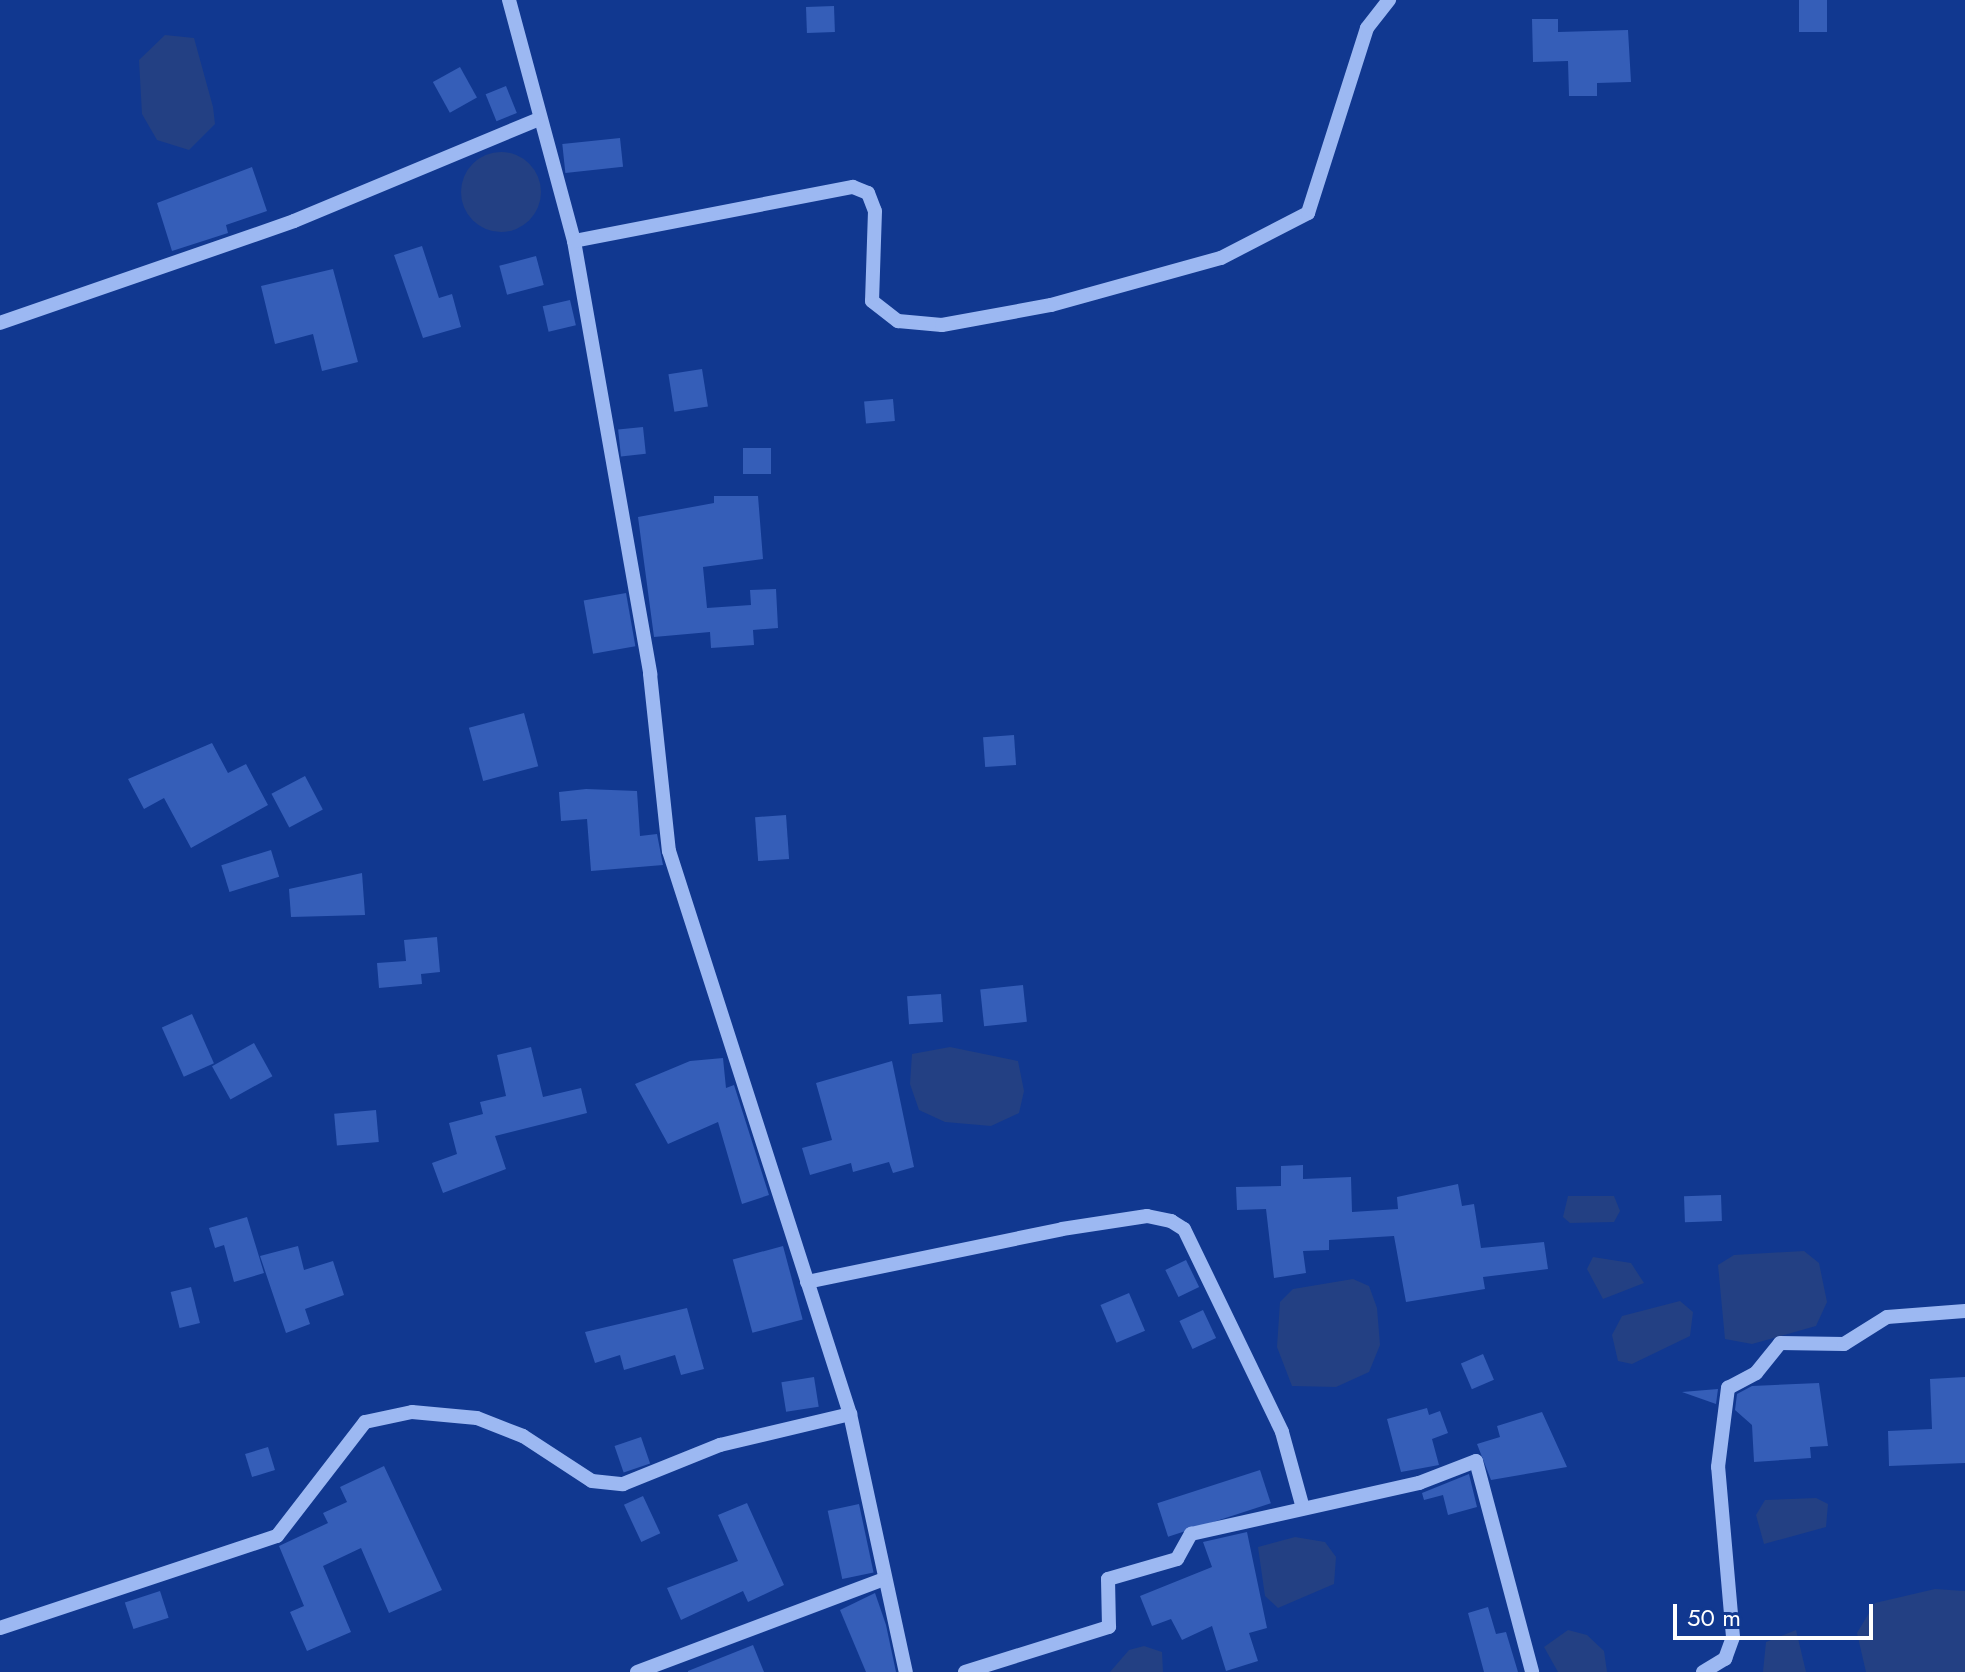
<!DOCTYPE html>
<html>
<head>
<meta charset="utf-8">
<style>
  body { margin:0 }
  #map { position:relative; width:1965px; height:1672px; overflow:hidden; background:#113890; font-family:Jost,sans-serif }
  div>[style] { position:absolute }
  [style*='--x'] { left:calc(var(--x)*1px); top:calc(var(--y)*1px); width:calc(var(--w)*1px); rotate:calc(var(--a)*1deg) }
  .water>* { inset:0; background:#234083 }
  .round { border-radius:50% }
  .building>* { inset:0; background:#355eb8; transform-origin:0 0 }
  .minor>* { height:14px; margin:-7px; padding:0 7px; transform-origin:7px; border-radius:7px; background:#9cb8f2 }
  span { translate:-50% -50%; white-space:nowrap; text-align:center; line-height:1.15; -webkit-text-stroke:6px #113890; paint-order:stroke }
  .scale { position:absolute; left:1673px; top:1604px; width:200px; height:36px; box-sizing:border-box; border:4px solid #fff; border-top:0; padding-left:10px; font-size:24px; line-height:28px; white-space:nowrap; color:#fff; -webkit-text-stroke:6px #113890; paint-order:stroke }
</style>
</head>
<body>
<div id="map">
  <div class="water">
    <div style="clip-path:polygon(165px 35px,194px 38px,213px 107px,215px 124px,189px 150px,157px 140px,142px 114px,139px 60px)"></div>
    <div class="round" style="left:461px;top:152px;width:80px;height:80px"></div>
    <div style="clip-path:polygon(950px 1047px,1018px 1061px,1024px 1091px,1019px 1113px,991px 1126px,945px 1122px,919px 1110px,910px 1084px,912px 1054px)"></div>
    <div style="clip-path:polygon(1568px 1196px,1614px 1196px,1620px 1211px,1614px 1222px,1570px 1223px,1563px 1217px)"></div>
    <div style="clip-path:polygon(1804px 1251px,1819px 1263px,1827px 1302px,1816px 1326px,1752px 1344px,1725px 1339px,1718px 1265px,1734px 1255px)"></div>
    <div style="clip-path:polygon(1593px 1257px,1631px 1263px,1644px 1283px,1603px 1299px,1587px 1269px)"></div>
    <div style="clip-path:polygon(1353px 1279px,1369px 1286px,1377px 1308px,1380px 1345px,1369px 1372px,1336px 1387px,1292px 1386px,1277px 1347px,1280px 1302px,1293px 1289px)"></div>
    <div style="clip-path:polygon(1680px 1301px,1693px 1312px,1690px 1336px,1632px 1364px,1618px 1361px,1612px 1335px,1622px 1316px)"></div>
    <div style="clip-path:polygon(1816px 1498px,1828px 1504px,1826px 1527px,1764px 1544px,1756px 1515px,1765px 1500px)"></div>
    <div style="clip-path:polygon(1295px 1537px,1325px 1542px,1336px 1557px,1334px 1584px,1278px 1608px,1265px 1596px,1258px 1547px)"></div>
    <div style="clip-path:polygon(1935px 1589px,1965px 1591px,1965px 1672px,1866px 1672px,1857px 1633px,1875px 1603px)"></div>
    <div style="clip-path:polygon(1568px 1630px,1587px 1635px,1604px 1651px,1607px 1672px,1558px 1672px,1544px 1647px)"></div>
    <div style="clip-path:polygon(1796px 1630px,1806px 1672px,1763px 1672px,1766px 1642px)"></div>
    <div style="clip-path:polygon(1144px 1646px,1162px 1652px,1163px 1672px,1110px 1672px,1129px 1650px)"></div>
  </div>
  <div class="building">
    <div style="left:1799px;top:0;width:28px;height:32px"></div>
    <div style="left:834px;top:6px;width:26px;height:28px;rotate:88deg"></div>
    <div style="clip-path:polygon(1532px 19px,1558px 19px,1558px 32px,1628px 30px,1631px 82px,1597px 83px,1597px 96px,1569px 96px,1568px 61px,1533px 62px)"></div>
    <div style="left:460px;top:67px;width:35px;height:31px;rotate:61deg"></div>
    <div style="left:506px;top:86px;width:29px;height:22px;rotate:68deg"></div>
    <div style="left:620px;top:138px;width:29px;height:58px;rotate:84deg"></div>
    <div style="clip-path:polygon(252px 167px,267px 211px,226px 225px,228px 233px,172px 251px,157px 203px)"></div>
    <div style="clip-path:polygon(422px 246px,439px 298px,452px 294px,461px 327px,423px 338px,394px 255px)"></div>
    <div style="left:536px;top:256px;width:30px;height:38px;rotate:75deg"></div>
    <div style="clip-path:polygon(333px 269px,358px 362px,322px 371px,313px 334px,275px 344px,261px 286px)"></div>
    <div style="left:570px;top:300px;width:26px;height:28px;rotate:77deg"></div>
    <div style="left:702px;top:369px;width:38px;height:34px;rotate:81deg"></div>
    <div style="left:893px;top:399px;width:22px;height:29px;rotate:85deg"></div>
    <div style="left:643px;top:427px;width:27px;height:25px;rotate:84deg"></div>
    <div style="left:743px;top:448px;width:28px;height:26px"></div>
    <div style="clip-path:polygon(714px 496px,758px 496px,763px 559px,703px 567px,707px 608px,751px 605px,750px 590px,776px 589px,778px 628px,753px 630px,754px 645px,711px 648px,710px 632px,654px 637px,638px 517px,714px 503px)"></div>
    <div style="left:626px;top:593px;width:54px;height:43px;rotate:80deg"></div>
    <div style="left:524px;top:713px;width:55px;height:57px;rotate:75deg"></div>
    <div style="left:1014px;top:735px;width:30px;height:31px;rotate:86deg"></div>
    <div style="clip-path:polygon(212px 743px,228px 773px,246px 764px,268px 805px,191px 848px,164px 798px,144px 809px,128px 779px)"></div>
    <div style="left:305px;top:776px;width:38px;height:38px;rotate:62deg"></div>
    <div style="clip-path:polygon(586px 789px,637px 791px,640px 836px,657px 834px,663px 865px,591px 871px,587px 819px,561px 821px,559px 792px)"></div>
    <div style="left:786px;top:815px;width:44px;height:31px;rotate:86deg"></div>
    <div style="left:271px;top:850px;width:28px;height:52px;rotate:73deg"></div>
    <div style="clip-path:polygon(362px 873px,365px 915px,291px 917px,289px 889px)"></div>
    <div style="clip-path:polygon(437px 937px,440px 972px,421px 974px,422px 984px,379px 988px,377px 963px,406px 961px,404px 940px)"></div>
    <div style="left:1023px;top:985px;width:37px;height:43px;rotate:84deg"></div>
    <div style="left:941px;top:994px;width:28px;height:34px;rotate:86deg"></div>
    <div style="left:192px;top:1014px;width:54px;height:33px;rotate:66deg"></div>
    <div style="left:254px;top:1043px;width:38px;height:48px;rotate:61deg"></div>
    <div style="clip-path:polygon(531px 1047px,543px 1097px,581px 1088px,587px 1113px,495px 1136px,506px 1169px,443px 1193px,432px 1163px,457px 1154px,449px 1123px,483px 1114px,480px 1102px,506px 1096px,497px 1055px)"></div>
    <div style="clip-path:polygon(723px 1058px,726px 1088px,734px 1085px,769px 1195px,742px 1204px,718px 1122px,668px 1144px,635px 1084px,690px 1061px)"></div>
    <div style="clip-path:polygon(892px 1061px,914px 1167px,893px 1173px,889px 1162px,853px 1172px,851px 1163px,810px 1175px,802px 1148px,832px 1140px,816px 1083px)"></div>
    <div style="left:376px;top:1110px;width:32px;height:42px;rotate:85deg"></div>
    <div style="clip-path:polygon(1303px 1165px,1303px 1179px,1351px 1177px,1352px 1212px,1398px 1209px,1397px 1197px,1458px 1184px,1462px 1206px,1474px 1204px,1481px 1248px,1544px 1242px,1548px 1269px,1483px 1277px,1485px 1289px,1406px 1302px,1394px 1236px,1329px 1240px,1329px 1250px,1303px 1251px,1306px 1273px,1274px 1278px,1266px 1209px,1237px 1210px,1236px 1187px,1281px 1186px,1281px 1166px)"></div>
    <div style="left:1721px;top:1195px;width:26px;height:37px;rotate:88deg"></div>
    <div style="clip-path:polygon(247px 1217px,264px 1273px,234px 1282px,224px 1245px,215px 1248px,209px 1228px)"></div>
    <div style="clip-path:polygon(298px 1246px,304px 1270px,333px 1261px,344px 1295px,305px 1309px,310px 1324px,286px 1333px,260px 1256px)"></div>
    <div style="left:783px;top:1246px;width:76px;height:52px;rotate:75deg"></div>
    <div style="left:1186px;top:1260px;width:30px;height:23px;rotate:64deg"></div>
    <div style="left:191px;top:1287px;width:37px;height:21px;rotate:76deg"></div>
    <div style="left:1129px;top:1293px;width:41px;height:31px;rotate:67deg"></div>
    <div style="clip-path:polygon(687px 1308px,704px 1369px,681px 1375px,675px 1355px,624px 1370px,620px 1355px,595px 1363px,585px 1332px)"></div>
    <div style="left:1203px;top:1310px;width:31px;height:26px;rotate:65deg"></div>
    <div style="left:1483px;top:1354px;width:28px;height:24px;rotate:67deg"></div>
    <div style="left:814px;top:1377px;width:30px;height:33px;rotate:81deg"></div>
    <div style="clip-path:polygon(1965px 1377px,1965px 1463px,1889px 1466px,1888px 1431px,1932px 1429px,1930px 1379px)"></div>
    <div style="clip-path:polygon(1819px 1383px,1828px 1446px,1810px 1447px,1811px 1458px,1754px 1462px,1752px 1425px,1735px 1410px,1737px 1394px,1752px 1386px)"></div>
    <div style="clip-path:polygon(1718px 1389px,1716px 1404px,1682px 1392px)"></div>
    <div style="clip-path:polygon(1427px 1408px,1429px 1415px,1440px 1411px,1448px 1433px,1432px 1439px,1439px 1465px,1401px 1472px,1387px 1419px)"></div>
    <div style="clip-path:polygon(1542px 1412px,1567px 1467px,1491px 1480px,1477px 1444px,1500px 1437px,1497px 1426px)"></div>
    <div style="left:641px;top:1437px;width:28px;height:28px;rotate:71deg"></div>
    <div style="left:268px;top:1447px;width:24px;height:24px;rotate:73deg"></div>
    <div style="clip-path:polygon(384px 1466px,442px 1590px,389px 1613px,361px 1548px,323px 1566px,351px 1632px,307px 1651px,290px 1612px,304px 1606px,279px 1546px,328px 1523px,323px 1513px,347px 1502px,340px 1487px)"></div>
    <div style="left:1260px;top:1470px;width:35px;height:108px;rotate:72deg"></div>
    <div style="clip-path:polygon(1469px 1474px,1477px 1507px,1448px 1515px,1443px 1495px,1424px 1500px,1422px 1493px)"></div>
    <div style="left:643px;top:1496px;width:41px;height:21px;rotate:65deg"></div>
    <div style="clip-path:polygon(747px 1503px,784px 1585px,748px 1602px,743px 1591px,681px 1620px,667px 1588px,738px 1561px,718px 1515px)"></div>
    <div style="left:859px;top:1504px;width:70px;height:32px;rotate:78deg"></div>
    <div style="clip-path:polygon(1247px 1532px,1267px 1628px,1249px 1633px,1258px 1661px,1226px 1671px,1212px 1626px,1182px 1640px,1171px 1619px,1152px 1626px,1140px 1596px,1212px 1567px,1203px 1542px)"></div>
    <div style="left:160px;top:1591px;width:28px;height:37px;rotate:72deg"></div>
    <div style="clip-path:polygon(875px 1593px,886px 1625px,896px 1672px,866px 1672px,840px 1610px)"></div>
    <div style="clip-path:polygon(1488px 1607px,1496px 1634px,1506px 1632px,1518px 1672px,1484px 1672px,1468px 1613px)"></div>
    <div style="clip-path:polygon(753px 1645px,764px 1672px,688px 1672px,688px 1671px)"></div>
  </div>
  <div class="minor">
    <div style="--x:509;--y:0;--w:250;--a:74.9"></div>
    <div style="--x:574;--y:241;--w:440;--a:80"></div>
    <div style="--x:650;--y:674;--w:178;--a:83.9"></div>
    <div style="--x:669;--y:851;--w:591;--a:72.18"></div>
    <div style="--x:850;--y:1414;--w:264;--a:77.8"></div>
    <div style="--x:574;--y:241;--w:284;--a:-11"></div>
    <div style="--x:853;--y:187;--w:16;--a:22"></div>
    <div style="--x:868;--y:193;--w:19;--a:69"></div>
    <div style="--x:875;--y:211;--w:90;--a:91.9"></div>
    <div style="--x:872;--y:301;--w:33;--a:38"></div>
    <div style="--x:898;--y:321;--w:44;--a:5.2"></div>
    <div style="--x:942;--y:325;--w:111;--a:-10.4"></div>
    <div style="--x:1051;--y:305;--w:176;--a:-15.5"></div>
    <div style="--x:1221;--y:258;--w:98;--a:-27.3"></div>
    <div style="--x:1308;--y:213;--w:194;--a:-72.3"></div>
    <div style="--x:1367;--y:28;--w:36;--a:-52"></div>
    <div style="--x:0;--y:323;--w:311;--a:-19.1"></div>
    <div style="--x:294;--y:221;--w:263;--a:-22.6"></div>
    <div style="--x:807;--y:1282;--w:260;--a:-11.7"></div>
    <div style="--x:1062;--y:1229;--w:86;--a:-8.7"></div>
    <div style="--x:1147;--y:1216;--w:25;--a:12"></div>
    <div style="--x:1171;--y:1221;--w:15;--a:32"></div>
    <div style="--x:1184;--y:1229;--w:225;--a:64.2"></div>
    <div style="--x:1282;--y:1432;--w:79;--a:74.6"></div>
    <div style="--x:0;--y:1628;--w:292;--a:-18.4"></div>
    <div style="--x:277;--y:1536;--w:144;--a:-52.3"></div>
    <div style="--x:365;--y:1422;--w:48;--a:-12"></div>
    <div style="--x:412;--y:1412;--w:65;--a:5.3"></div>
    <div style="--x:477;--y:1418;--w:49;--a:21.4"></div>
    <div style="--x:523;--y:1436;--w:82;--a:33.1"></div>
    <div style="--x:592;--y:1481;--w:31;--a:6"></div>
    <div style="--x:623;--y:1484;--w:105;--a:-21.9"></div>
    <div style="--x:720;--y:1445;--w:134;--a:-13.4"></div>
    <div style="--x:637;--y:1672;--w:262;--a:-20.6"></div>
    <div style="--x:965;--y:1672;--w:151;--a:-17.4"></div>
    <div style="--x:1109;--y:1627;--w:48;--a:-91.2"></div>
    <div style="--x:1108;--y:1579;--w:72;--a:-16.2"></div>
    <div style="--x:1177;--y:1559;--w:29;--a:-61"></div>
    <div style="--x:1191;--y:1534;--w:234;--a:-12.6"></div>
    <div style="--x:1419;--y:1483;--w:61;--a:-21.1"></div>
    <div style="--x:1476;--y:1461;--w:218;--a:75.1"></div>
    <div style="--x:1703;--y:1672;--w:26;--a:-31"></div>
    <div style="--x:1725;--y:1659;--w:23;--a:-70"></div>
    <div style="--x:1733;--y:1637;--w:171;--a:-95"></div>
    <div style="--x:1718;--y:1467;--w:80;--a:-82.8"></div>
    <div style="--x:1728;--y:1388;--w:32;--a:-28"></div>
    <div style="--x:1756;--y:1373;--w:38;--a:-51"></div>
    <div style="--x:1780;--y:1343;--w:64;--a:0.9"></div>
    <div style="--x:1844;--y:1344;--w:51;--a:-32.1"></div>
    <div style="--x:1887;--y:1317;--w:78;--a:-4.4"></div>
  </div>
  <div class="scale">50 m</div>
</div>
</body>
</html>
